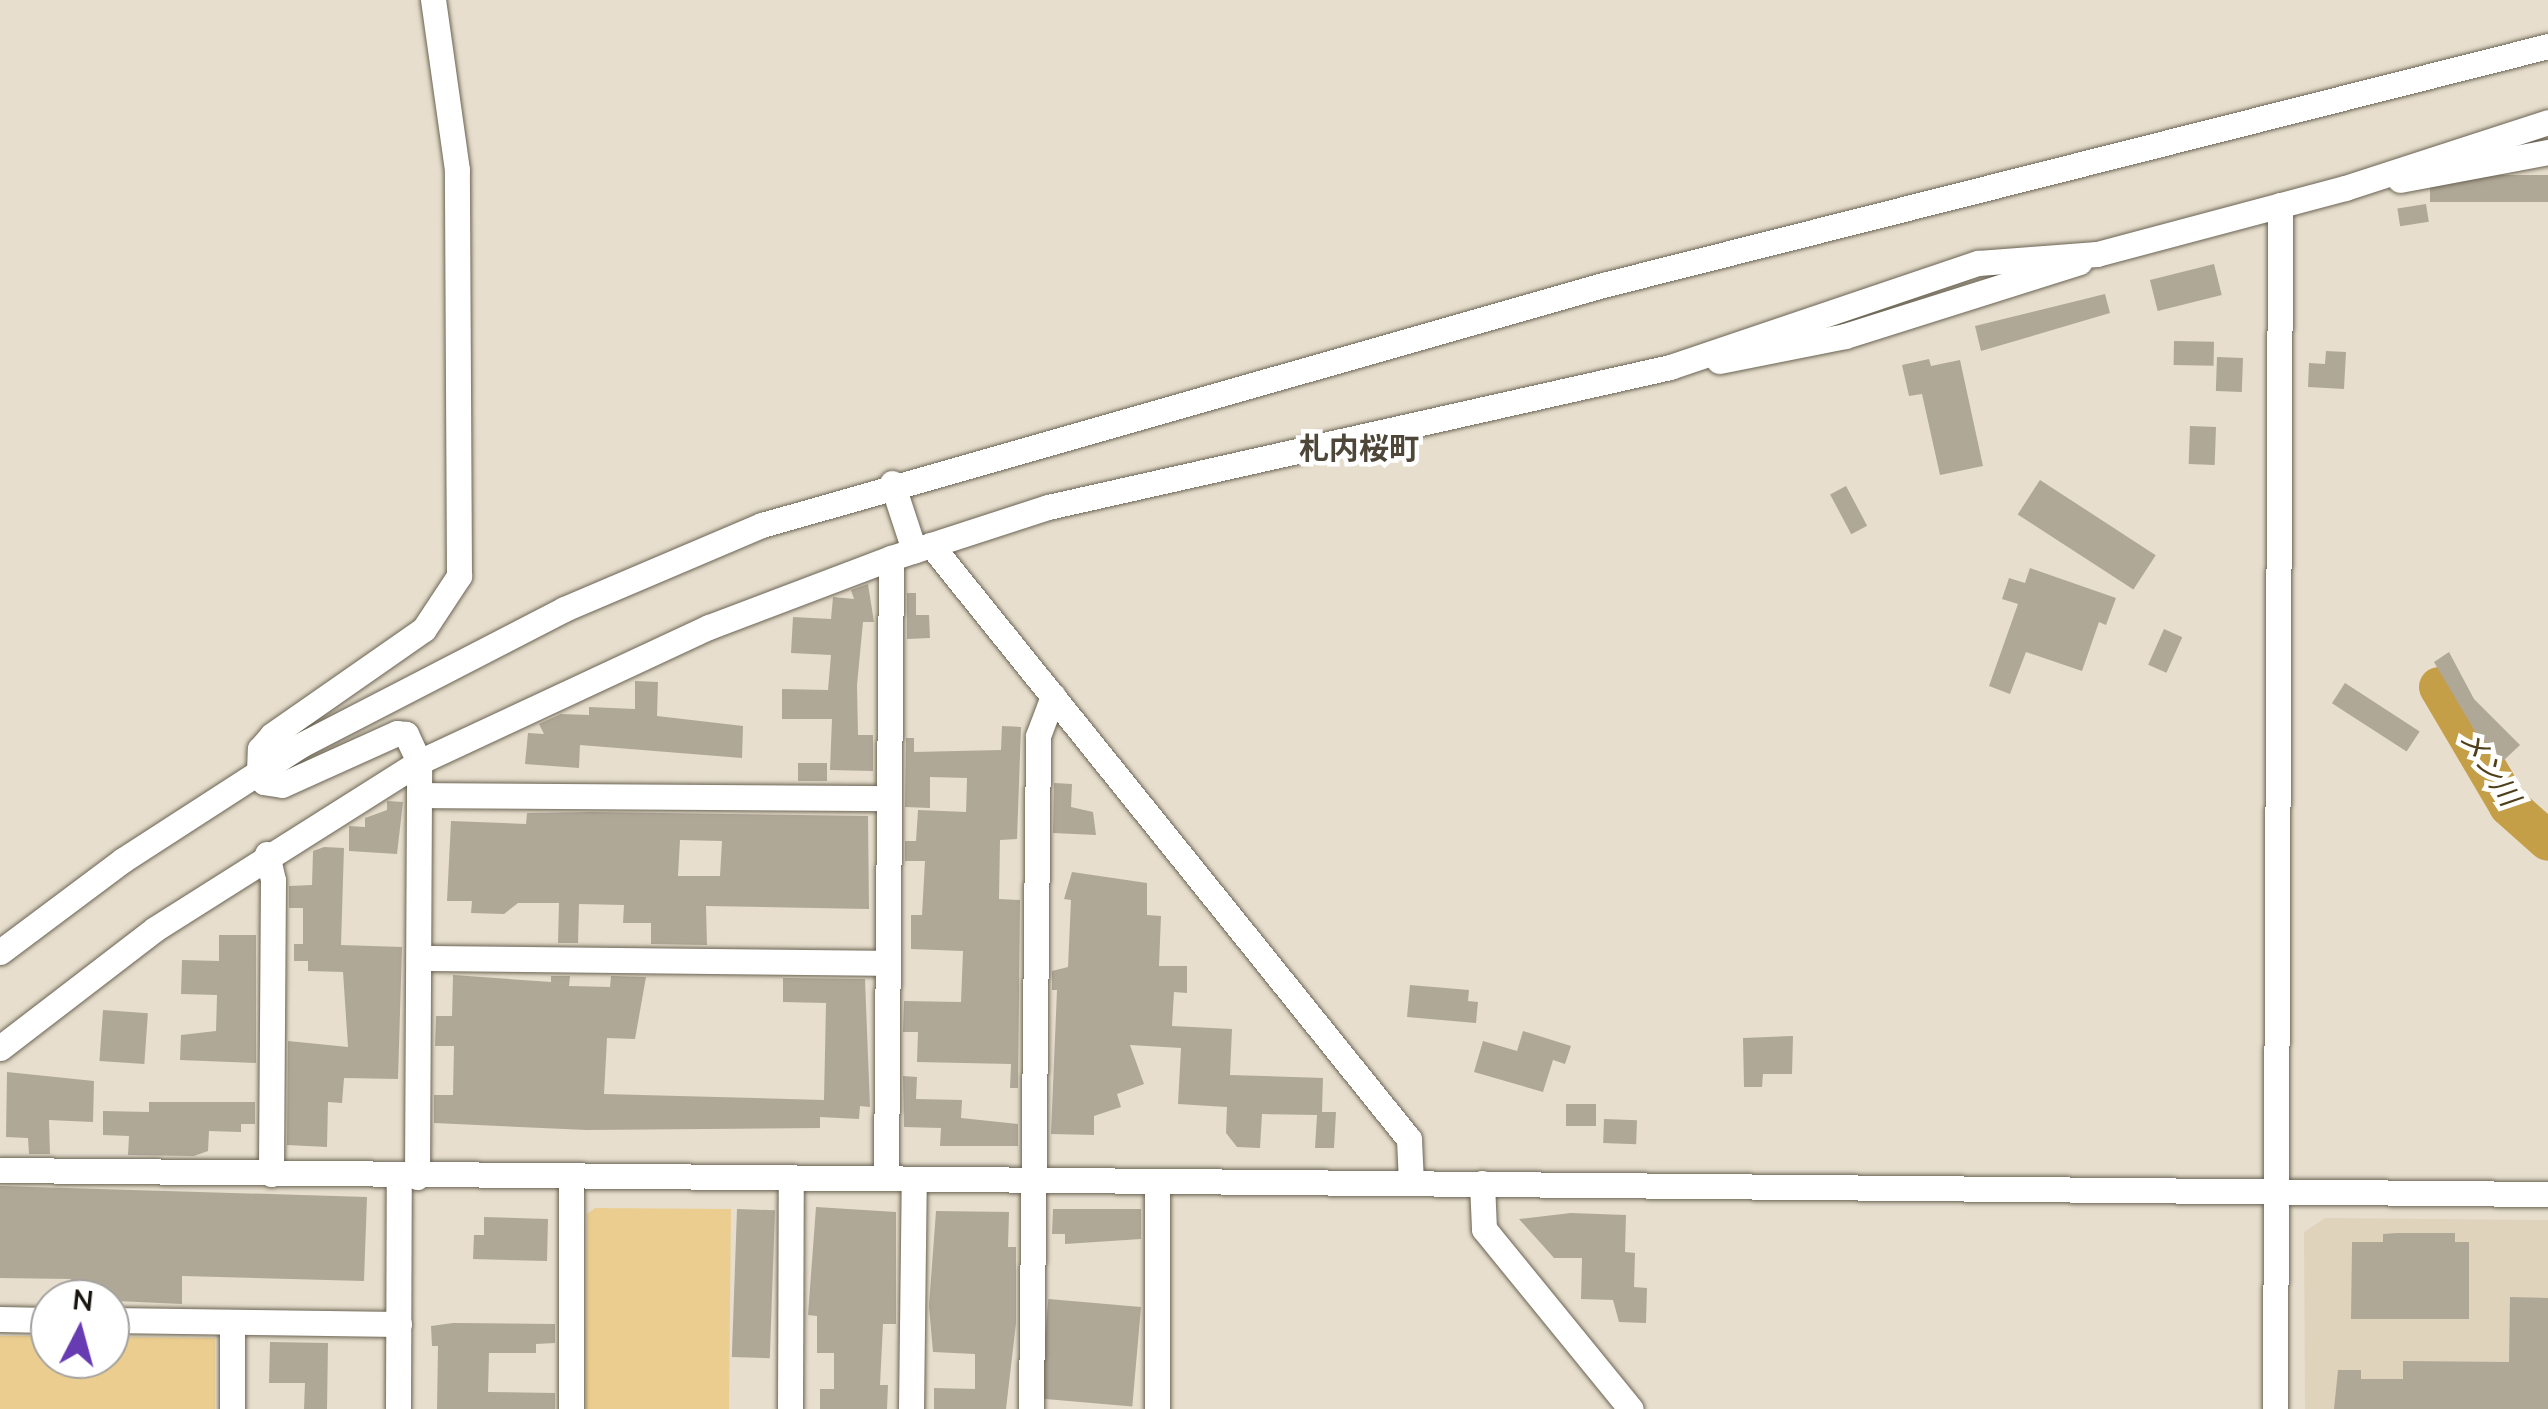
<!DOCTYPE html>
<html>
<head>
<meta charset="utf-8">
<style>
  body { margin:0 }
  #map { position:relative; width:2548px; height:1409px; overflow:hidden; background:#e7decd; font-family:"Nunito Sans","Noto Sans JP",sans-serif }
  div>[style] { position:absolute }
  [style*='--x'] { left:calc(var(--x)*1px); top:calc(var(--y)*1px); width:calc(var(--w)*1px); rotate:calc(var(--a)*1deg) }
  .built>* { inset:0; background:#dfd3bc }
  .green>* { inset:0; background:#ebce8f }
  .river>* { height:40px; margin:-20px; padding:0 20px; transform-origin:20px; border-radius:20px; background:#c49f47 }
  .building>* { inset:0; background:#b0a897; transform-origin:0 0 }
  .roads { filter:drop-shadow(0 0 2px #6a6353) drop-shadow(0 0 2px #6a6353) }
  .minor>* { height:25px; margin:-12.5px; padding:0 12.5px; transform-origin:12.5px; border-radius:12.5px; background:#fff }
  span { translate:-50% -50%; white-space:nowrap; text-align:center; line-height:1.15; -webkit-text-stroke:9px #fff; paint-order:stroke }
  .water-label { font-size:28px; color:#4f3f1a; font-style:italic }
  .quarter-label { font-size:30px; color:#4e4739; font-weight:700 }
  .north { position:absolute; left:30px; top:1279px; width:100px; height:100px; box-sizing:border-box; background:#fff; border:2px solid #a3a29f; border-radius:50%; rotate:6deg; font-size:28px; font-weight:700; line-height:40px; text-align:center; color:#191610 }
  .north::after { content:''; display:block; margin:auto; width:35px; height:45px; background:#673bb2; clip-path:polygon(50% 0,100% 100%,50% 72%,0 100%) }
</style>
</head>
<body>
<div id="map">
  <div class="built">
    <div style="clip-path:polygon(2325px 1218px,2548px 1220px,2548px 1409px,2305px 1409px,2304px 1232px)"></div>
  </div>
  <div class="green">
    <div style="clip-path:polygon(595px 1208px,731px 1209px,729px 1409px,586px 1409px,587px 1214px)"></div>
    <div style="clip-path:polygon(0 1336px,50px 1336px,50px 1359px,110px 1359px,110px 1337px,215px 1338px,215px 1409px,0 1409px)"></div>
  </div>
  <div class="river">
    <div style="--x:2439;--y:687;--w:138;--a:59.5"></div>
    <div style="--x:2509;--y:806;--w:52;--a:41.9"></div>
  </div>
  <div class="building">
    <div style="left:2548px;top:175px;width:27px;height:118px;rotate:90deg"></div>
    <div style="left:2426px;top:204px;width:18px;height:29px;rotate:81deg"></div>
    <div style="left:2214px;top:264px;width:32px;height:66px;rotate:76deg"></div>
    <div style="clip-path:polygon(2105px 294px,2110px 313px,1981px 351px,1975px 326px)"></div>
    <div style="left:2174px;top:341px;width:40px;height:24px;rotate:1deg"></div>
    <div style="clip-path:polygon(2326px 351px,2346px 352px,2344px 389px,2308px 387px,2309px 363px,2325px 364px)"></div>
    <div style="left:2217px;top:357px;width:26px;height:34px;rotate:2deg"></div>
    <div style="clip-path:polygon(1929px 359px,1931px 366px,1960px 360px,1983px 466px,1940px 475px,1922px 394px,1909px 396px,1902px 365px)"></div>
    <div style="left:2190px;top:426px;width:26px;height:38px;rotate:2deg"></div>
    <div style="left:2040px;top:480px;width:138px;height:41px;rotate:33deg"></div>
    <div style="left:1846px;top:486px;width:45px;height:18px;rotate:62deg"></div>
    <div style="clip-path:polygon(2030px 568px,2116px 598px,2106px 625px,2099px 622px,2082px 671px,2026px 652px,2010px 694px,1989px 686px,2018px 604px,2002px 599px,2009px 578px,2025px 583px)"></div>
    <div style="clip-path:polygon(868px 584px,874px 622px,863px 622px,857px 685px,858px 735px,873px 735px,873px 771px,830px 770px,832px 719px,782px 719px,782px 689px,828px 690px,831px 655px,791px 653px,793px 617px,831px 619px,833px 597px,854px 599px,851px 590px)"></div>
    <div style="clip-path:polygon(907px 593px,916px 593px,916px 615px,929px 615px,930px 638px,907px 639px)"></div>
    <div style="left:2164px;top:629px;width:20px;height:39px;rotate:24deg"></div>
    <div style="clip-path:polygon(2449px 652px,2474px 699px,2520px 745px,2503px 761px,2476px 733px,2434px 662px)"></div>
    <div style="clip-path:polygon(635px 681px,658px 682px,657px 716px,743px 726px,742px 758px,580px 745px,579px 768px,525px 764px,528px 733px,544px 734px,539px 724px,561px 714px,589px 715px,589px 707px,635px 709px)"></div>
    <div style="left:2345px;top:683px;width:89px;height:24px;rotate:33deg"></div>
    <div style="clip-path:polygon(1002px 726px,1021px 727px,1017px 839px,1000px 840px,999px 899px,1020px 900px,1018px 1088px,1010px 1088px,1011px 1064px,917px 1062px,918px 1032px,903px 1032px,904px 1001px,961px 1002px,963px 951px,911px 949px,911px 915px,922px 915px,925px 861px,905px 861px,905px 841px,916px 841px,918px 810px,966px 812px,967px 778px,930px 777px,930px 808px,905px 807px,906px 738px,914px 738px,914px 752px,1001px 750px)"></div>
    <div style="left:798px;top:763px;width:29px;height:18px"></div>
    <div style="clip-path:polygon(1054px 783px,1072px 784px,1071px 807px,1093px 812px,1096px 835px,1053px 833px)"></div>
    <div style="clip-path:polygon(387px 801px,403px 802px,397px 854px,349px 851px,349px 826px,365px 827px,365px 818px,387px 810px)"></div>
    <div style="clip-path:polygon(evenodd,592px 812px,868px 816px,869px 909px,706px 906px,707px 945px,651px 944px,651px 923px,623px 923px,624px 905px,579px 904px,578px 943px,558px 943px,559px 903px,518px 903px,504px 914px,471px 913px,472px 901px,447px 901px,451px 821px,526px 824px,527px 813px,592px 812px,680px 840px,722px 841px,720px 876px,678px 876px,680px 840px)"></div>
    <div style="clip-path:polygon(324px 847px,344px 848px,341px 945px,402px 947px,398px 1079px,344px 1078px,342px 1103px,328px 1102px,327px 1147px,287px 1145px,288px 1041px,348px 1047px,343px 972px,308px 971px,308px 961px,294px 961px,294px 944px,303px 944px,303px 908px,289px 908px,289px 886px,312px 885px,313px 851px)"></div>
    <div style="clip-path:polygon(1072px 872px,1147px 883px,1147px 915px,1161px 916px,1159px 966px,1187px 966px,1187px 993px,1174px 992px,1172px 1026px,1232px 1029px,1230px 1075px,1323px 1078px,1322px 1112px,1336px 1112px,1334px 1148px,1315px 1148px,1317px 1115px,1262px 1114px,1260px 1148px,1237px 1147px,1226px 1133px,1227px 1107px,1178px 1104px,1181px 1048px,1130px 1045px,1144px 1084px,1117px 1094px,1121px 1107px,1094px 1116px,1094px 1135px,1051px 1134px,1057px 990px,1052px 990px,1052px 971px,1068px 967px,1071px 900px,1064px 899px)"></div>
    <div style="clip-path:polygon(219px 935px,256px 935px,256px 1063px,180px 1060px,181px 1035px,216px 1031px,217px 995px,181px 994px,182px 960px,219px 961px)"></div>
    <div style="clip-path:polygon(453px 975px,551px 982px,551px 976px,570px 976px,569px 986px,610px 987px,611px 976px,646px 977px,635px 1039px,607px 1038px,604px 1094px,824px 1100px,826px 1003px,783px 1002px,783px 978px,865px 979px,870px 1107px,860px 1106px,859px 1119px,820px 1117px,820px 1128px,587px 1130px,434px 1123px,434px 1095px,453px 1095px,454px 1046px,435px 1046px,436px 1016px,452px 1016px)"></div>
    <div style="clip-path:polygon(1410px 985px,1469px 990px,1468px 1001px,1478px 1002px,1476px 1023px,1407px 1017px)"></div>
    <div style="left:103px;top:1010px;width:45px;height:51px;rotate:4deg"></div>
    <div style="clip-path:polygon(1523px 1031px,1571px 1046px,1565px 1064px,1553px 1060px,1543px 1092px,1474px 1072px,1483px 1041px,1517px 1051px)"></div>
    <div style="clip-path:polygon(1793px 1036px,1792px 1074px,1763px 1074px,1762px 1087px,1744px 1087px,1743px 1038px)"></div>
    <div style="clip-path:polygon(7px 1072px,94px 1081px,93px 1122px,49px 1120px,50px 1154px,29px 1154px,28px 1138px,6px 1137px)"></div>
    <div style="clip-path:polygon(903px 1076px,917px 1077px,916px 1099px,962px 1100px,961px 1118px,1018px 1124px,1018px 1146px,940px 1146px,941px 1128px,904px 1127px)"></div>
    <div style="clip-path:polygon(149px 1102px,255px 1102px,255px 1124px,241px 1124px,241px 1132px,209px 1131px,208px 1151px,194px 1156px,128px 1155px,129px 1136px,103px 1135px,103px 1111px,149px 1112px)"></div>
    <div style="left:1566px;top:1104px;width:30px;height:22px"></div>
    <div style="left:1604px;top:1119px;width:33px;height:24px;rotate:2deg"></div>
    <div style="clip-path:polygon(0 1186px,367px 1197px,364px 1281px,182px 1276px,182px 1304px,73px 1299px,71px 1279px,0 1278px)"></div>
    <div style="clip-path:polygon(816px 1207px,896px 1212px,896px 1324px,883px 1324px,880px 1385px,888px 1385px,887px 1409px,820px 1409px,820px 1389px,834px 1389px,834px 1353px,817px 1353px,817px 1316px,808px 1315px)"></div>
    <div style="left:737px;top:1209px;width:38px;height:148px;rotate:2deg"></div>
    <div style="clip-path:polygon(1053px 1209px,1141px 1209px,1141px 1239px,1065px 1244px,1065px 1234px,1052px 1234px)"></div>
    <div style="clip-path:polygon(936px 1211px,1009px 1212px,1008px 1247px,1016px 1247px,1016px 1323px,1006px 1409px,934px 1409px,934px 1388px,975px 1389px,975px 1354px,933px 1352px,929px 1306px)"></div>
    <div style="clip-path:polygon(1571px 1213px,1626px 1215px,1625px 1252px,1635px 1253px,1634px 1287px,1647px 1288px,1646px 1323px,1619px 1322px,1613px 1300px,1581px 1299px,1582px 1258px,1554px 1258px,1519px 1219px)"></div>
    <div style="clip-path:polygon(484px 1217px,548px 1219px,547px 1261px,473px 1259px,474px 1235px,484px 1235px)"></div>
    <div style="clip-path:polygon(2397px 1233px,2455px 1233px,2455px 1242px,2469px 1242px,2469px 1319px,2351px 1319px,2352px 1242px,2383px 1242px,2383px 1234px)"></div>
    <div style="clip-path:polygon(2510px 1297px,2548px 1298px,2548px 1409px,2334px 1409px,2338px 1370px,2361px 1370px,2361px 1379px,2403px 1379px,2403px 1361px,2509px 1362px)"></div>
    <div style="left:1141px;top:1307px;width:100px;height:93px;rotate:95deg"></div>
    <div style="clip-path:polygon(453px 1323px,555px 1324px,555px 1343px,536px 1344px,536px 1353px,489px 1353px,488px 1392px,555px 1393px,555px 1409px,437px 1409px,438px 1346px,432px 1346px,431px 1326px)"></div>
    <div style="clip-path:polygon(270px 1342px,328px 1343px,327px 1409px,304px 1409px,305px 1383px,269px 1383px)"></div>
  </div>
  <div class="roads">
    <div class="minor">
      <div style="--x:2400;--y:180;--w:151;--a:-10.7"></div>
      <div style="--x:1719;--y:361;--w:128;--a:-11.2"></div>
      <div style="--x:1845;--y:336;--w:246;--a:-17.5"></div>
      <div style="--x:892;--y:483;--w:71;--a:71.8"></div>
      <div style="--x:931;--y:545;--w:762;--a:51.18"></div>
      <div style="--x:1409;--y:1139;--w:44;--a:87.4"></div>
      <div style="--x:421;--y:795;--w:467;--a:0.4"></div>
      <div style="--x:267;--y:854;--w:27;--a:77"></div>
      <div style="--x:273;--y:880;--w:294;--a:90.4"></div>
      <div style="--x:0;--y:952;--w:154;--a:-36.8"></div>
      <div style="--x:123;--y:860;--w:210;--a:-32.9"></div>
      <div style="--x:299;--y:746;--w:298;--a:-27.3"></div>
      <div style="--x:564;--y:609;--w:215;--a:-23"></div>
      <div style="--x:762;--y:525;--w:875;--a:-15.93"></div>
      <div style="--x:1603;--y:285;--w:975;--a:-14.19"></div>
      <div style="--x:420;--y:958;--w:467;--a:0.6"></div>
      <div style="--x:0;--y:1048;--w:195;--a:-37.5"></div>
      <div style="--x:155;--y:929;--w:312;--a:-32.3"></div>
      <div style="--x:419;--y:762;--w:320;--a:-25"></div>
      <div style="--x:709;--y:627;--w:195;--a:-20.8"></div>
      <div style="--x:891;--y:558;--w:165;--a:-18"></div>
      <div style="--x:1048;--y:507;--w:638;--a:-12.68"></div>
      <div style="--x:1670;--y:367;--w:325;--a:-18.7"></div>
      <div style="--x:1978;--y:263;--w:119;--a:-4.3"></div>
      <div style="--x:2097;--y:254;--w:257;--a:-14.9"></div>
      <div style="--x:2345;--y:188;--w:213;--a:-18"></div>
      <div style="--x:0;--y:1170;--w:2548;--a:0.54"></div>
      <div style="--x:417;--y:1177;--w:415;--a:-89.7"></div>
      <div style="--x:419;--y:762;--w:31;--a:-115"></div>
      <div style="--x:406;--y:734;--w:9;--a:-174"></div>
      <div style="--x:397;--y:733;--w:126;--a:155.7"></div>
      <div style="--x:282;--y:785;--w:18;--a:-171"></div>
      <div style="--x:264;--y:782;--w:11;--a:-117"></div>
      <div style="--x:259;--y:772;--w:23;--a:-88"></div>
      <div style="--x:260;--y:749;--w:18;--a:-49"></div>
      <div style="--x:272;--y:735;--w:185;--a:-34.9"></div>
      <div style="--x:424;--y:629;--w:64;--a:-56.6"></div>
      <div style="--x:459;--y:576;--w:406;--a:-90.3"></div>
      <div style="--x:457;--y:170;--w:172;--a:-98"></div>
      <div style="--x:886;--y:1178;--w:620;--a:-89.54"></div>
      <div style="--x:1157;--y:1181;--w:228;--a:90"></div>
      <div style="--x:1482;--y:1183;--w:46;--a:87.5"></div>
      <div style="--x:1484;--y:1229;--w:232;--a:50.8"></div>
      <div style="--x:0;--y:1319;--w:50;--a:1.1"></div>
      <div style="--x:110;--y:1320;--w:289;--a:0.8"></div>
      <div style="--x:232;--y:1409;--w:87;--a:-90"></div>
      <div style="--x:398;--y:1409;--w:232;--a:-89.8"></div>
      <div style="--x:571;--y:1409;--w:232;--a:-90"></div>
      <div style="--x:790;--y:1409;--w:231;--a:-89.8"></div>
      <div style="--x:911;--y:1409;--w:230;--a:-89.3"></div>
      <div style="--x:1031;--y:1409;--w:673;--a:-89.4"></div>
      <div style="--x:1038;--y:736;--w:43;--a:-69.4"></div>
      <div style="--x:2275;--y:1409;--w:1204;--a:-89.76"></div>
    </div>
  </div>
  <div class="water-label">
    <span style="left:2489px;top:768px;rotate:57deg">メン川</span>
  </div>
  <div class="quarter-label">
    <span style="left:1359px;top:450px">札内桜町</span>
  </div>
  <div class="north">N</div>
</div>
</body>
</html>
